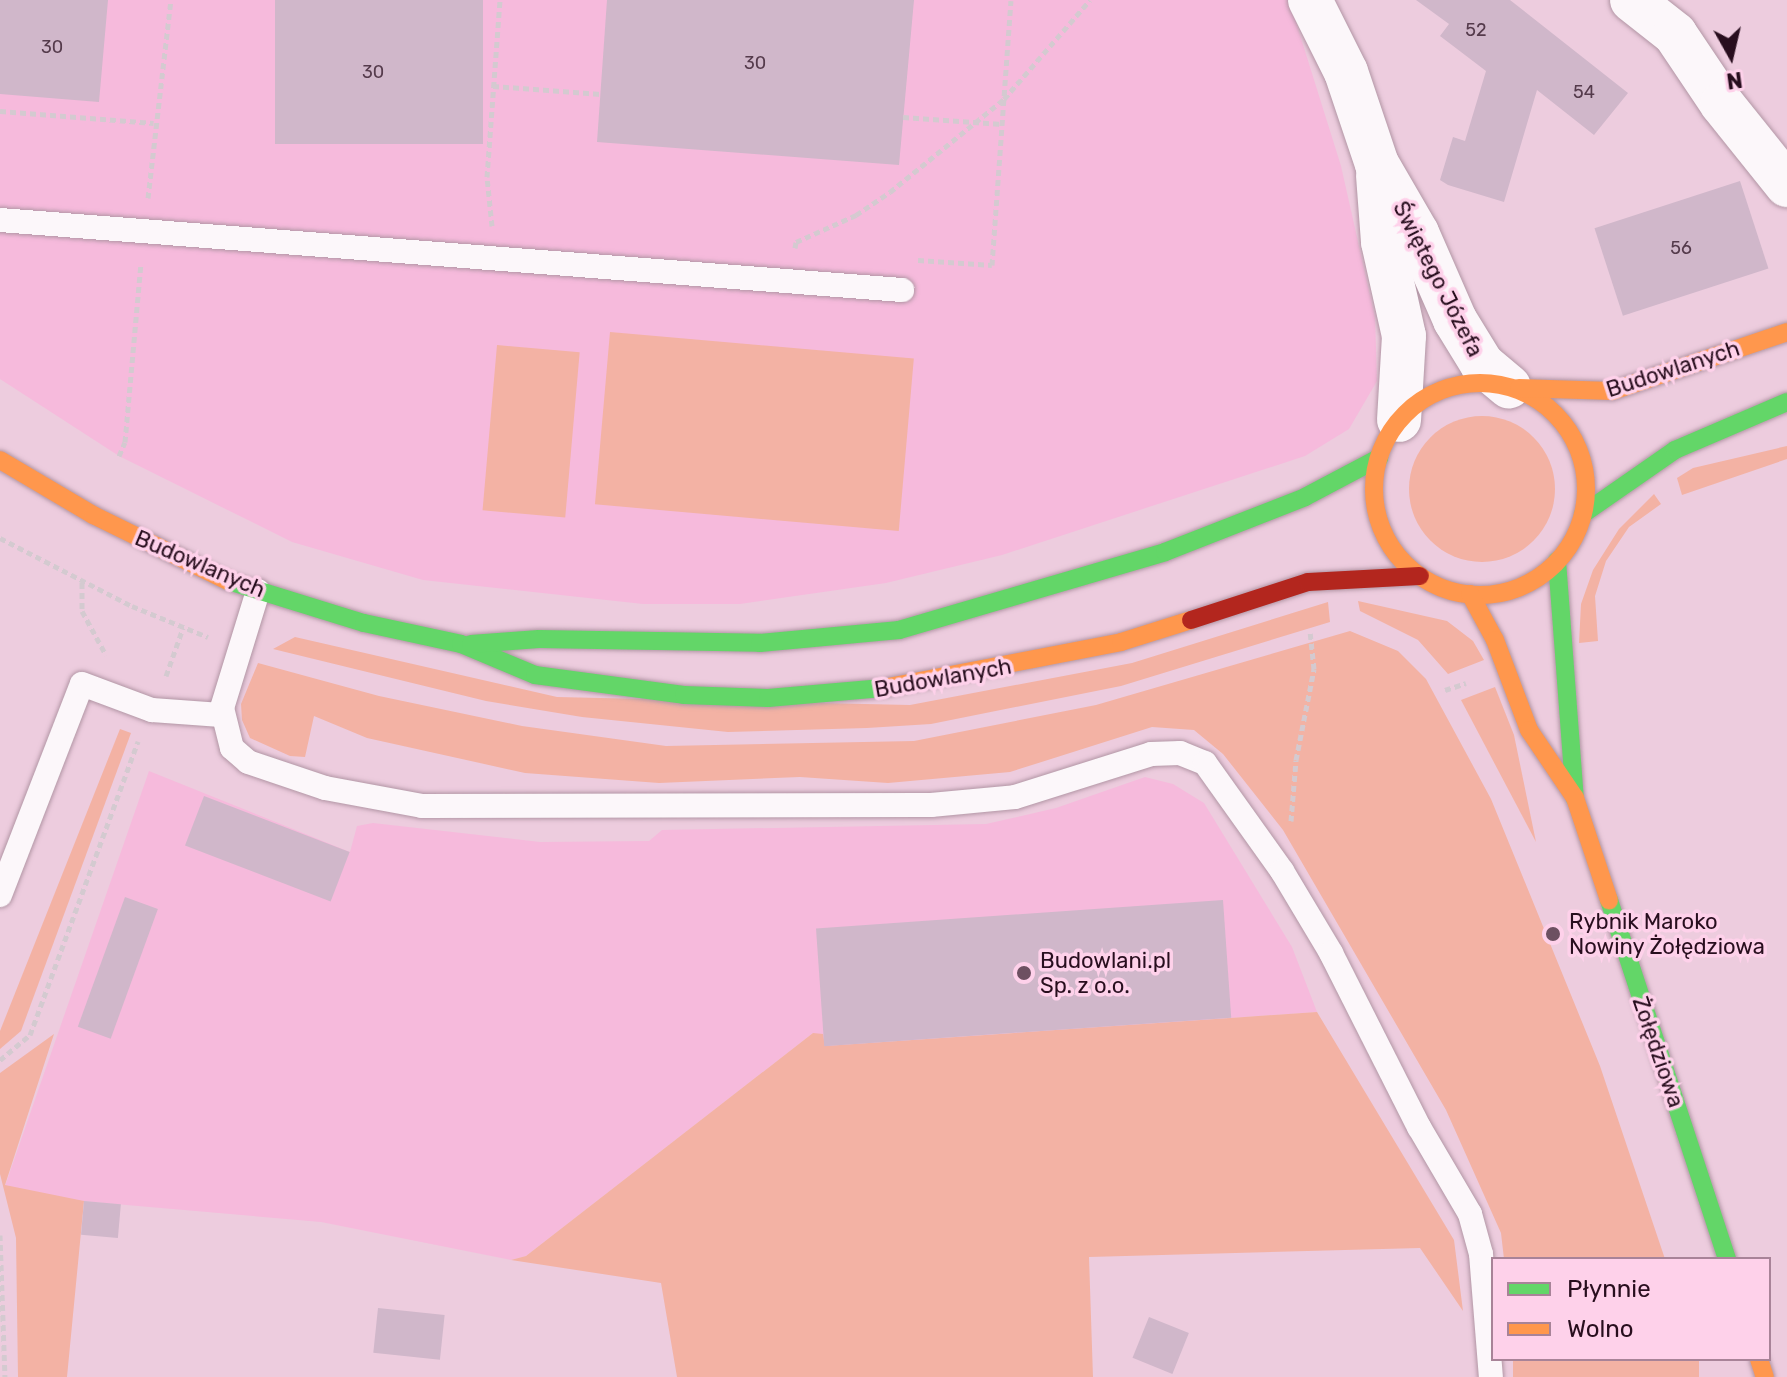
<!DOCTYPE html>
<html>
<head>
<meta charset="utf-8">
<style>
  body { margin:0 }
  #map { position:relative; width:1787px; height:1377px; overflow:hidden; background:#edccde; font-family:Rubik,sans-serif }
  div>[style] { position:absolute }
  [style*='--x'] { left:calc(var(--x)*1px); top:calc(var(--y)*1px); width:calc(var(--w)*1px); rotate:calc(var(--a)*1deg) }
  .built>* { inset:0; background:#f6badc }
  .green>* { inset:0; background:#f3b2a4; transform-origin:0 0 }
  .round { border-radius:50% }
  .building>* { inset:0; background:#d0b7ca; transform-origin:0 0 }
  .path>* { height:5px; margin-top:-2.5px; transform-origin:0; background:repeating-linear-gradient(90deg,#d4cad0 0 6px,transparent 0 10px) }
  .roads { filter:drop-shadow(0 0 2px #b296a5) drop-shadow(0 0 2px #b296a5) }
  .lane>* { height:24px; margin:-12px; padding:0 12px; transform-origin:12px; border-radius:12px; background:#fcf7fa }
  .street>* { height:44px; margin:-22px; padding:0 22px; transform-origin:22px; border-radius:22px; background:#fcf7fa }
  .fast>* { height:18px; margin:-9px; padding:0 9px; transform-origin:9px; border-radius:9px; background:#63d668 }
  .slow>* { height:18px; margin:-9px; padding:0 9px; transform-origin:9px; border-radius:9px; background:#ff974d }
  .slow>.ring { margin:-9px; padding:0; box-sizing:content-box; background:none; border:18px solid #ff974d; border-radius:50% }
  .jam>* { height:18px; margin:-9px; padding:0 9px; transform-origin:9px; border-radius:9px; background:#b3261e }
  .dots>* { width:22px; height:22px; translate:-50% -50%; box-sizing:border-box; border:4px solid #fed1ea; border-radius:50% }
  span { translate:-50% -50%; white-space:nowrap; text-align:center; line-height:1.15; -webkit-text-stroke:7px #fed1ea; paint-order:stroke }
  .number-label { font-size:18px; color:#553b4c }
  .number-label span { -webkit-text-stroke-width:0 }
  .street-label { font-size:22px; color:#280e1e }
  .poi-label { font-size:22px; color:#280e1e }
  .left { translate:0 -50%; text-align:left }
  .legend { position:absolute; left:1491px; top:1257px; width:280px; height:104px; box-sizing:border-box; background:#fed1ea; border:2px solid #a88398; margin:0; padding:10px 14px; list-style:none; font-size:24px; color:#280e1e }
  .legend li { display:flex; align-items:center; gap:16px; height:40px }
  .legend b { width:40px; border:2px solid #a88398 }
  .north { position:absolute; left:1691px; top:16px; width:80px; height:80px; -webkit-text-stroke:6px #fed1ea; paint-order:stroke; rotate:172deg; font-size:22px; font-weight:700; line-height:32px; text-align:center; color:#280e1e }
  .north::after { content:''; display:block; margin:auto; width:28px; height:36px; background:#280e1e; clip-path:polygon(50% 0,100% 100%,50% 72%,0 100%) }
</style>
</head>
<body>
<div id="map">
  <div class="built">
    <div style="clip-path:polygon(0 0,1289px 0,1341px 166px,1375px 317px,1377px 381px,1349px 429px,1305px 456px,1002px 555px,886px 583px,740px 604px,643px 604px,423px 580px,292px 542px,119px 456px,0 379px)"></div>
    <div style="clip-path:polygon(149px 771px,350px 852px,357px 826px,373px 823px,540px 842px,649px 841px,662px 830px,986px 824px,1056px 808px,1145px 777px,1173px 784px,1204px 803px,1292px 947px,1317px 1012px,824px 1046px,813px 1033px,526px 1256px,511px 1260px,321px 1222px,69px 1200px,5px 1186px)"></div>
  </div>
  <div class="green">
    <div style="left:610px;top:332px;width:305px;height:173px;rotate:5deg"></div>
    <div style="left:497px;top:345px;width:83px;height:166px;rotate:5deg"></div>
    <div class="round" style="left:1409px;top:416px;width:146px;height:146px"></div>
    <div style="clip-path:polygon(1787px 446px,1787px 459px,1682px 495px,1677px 478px,1693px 468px)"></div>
    <div style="clip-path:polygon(1654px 494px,1661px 504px,1629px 527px,1606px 561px,1595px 596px,1598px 641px,1579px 643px,1581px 604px,1593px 570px,1619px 529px)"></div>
    <div style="clip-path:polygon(1358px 601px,1447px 621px,1473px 641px,1484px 660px,1448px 674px,1418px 640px,1360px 611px)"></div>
    <div style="clip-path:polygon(1328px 602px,1330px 622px,1121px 686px,931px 724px,867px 728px,728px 732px,582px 717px,486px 701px,273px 649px,295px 637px,557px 697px,910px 705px,1132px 663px)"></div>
    <div style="clip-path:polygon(1350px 631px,1398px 651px,1426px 679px,1491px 799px,1600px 1066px,1665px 1259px,1504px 1259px,1501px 1233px,1446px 1110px,1283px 830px,1223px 754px,1194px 730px,1152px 727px,1010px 772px,888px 783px,800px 777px,659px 783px,525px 773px,367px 738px,314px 716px,305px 757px,290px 756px,250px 738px,242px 720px,241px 704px,258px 663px,379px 696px,522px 726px,666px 746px,914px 741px,1096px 705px)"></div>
    <div style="clip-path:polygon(1495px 687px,1514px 735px,1536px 842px,1461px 700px)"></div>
    <div style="clip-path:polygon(120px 729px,131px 733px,21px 1031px,0 1049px,0 1031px)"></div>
    <div style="clip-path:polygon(1317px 1012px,1454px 1240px,1463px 1311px,1420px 1248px,1089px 1257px,1093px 1377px,677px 1377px,661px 1283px,511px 1260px,526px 1256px,813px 1033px,823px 1034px,825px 1046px)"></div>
    <div style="clip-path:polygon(54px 1034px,5px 1185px,84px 1201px,67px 1377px,18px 1377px,16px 1238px,0 1174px,0 1073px)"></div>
    <div style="left:1513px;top:1359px;width:186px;height:18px"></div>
  </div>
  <div class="building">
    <div style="clip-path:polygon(0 0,108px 0,99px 102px,0 94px)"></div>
    <div style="left:275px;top:0;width:208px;height:144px"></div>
    <div style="clip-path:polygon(607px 0,914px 0,899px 165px,597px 142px)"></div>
    <div style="clip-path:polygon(1416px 0,1510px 0,1628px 93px,1594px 135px,1537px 90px,1504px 202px,1448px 185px,1440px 180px,1453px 137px,1465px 141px,1486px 71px,1440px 36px,1449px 24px)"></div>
    <div style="left:1740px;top:181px;width:92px;height:153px;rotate:72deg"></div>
    <div style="left:204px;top:796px;width:156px;height:53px;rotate:21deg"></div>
    <div style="left:125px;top:897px;width:35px;height:138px;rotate:20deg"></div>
    <div style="left:1223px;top:900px;width:118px;height:408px;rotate:86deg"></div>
    <div style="left:84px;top:1201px;width:37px;height:34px;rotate:5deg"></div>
    <div style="left:378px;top:1308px;width:67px;height:45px;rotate:6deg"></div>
    <div style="left:1149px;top:1317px;width:43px;height:44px;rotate:22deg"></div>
  </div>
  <div class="path">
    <div style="--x:493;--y:86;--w:108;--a:4.2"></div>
    <div style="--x:0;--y:111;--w:154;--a:4.5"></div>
    <div style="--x:903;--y:117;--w:99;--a:4"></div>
    <div style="--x:148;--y:198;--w:199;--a:-83.4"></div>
    <div style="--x:492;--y:226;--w:49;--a:-95.8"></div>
    <div style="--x:487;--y:177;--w:177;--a:-85.8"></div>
    <div style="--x:795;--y:248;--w:6;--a:-81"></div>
    <div style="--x:796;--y:242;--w:66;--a:-24.2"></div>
    <div style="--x:856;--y:215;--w:41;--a:-34.1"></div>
    <div style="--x:890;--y:192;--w:147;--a:-39.2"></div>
    <div style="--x:1004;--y:99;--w:131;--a:-49"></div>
    <div style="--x:918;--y:260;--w:74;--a:3.9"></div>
    <div style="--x:992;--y:265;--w:265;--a:-85.9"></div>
    <div style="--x:119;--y:456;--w:15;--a:-67"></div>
    <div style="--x:125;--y:442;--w:180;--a:-84.9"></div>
    <div style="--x:0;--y:538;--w:148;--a:27.3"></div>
    <div style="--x:132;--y:606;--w:82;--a:22.2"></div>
    <div style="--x:82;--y:582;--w:29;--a:90"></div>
    <div style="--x:82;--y:611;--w:50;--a:61.4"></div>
    <div style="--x:166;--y:676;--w:51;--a:-70.5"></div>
    <div style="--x:1445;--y:690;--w:22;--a:-18"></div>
    <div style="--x:1291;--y:821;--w:61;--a:-85.3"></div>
    <div style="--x:1296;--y:760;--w:93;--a:-78.8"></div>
    <div style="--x:1314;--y:669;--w:36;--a:-96"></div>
    <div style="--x:0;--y:1060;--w:39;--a:-40"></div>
    <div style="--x:30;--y:1035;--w:313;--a:-69.8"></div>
    <div style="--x:0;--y:1235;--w:142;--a:88"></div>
  </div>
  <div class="roads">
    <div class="lane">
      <div style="--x:0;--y:220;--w:905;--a:4.44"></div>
      <div style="--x:258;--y:591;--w:122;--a:107.1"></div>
      <div style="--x:222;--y:708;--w:41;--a:76"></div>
      <div style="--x:232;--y:748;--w:21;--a:41"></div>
      <div style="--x:248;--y:762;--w:81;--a:18.7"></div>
      <div style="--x:325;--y:788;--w:99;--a:10.5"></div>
      <div style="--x:422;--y:806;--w:509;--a:-0.11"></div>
      <div style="--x:931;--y:805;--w:84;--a:-5.4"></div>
      <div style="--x:1015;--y:797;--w:143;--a:-17.5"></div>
      <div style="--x:1151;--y:754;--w:29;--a:-2"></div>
      <div style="--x:1180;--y:753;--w:27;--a:22"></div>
      <div style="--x:1205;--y:763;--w:133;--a:54.5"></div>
      <div style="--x:1282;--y:871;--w:96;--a:59.1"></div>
      <div style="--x:1331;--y:953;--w:195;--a:63.2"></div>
      <div style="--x:1419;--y:1127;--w:101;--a:59.6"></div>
      <div style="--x:1470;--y:1214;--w:41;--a:74.6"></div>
      <div style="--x:1481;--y:1254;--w:123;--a:85.4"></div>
      <div style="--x:0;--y:895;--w:226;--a:-68.8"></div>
      <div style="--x:82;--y:684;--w:75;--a:20.4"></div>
      <div style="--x:152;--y:710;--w:69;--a:4.1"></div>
    </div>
    <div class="street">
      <div style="--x:1310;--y:0;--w:80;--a:63.4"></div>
      <div style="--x:1346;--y:72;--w:97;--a:71.4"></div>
      <div style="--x:1377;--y:164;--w:80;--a:59.9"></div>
      <div style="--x:1417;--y:233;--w:95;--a:66.4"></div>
      <div style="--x:1455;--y:320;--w:52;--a:58.5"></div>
      <div style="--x:1482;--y:364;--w:35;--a:40"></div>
      <div style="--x:1632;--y:0;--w:55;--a:38.3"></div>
      <div style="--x:1675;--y:34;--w:84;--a:56.1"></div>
      <div style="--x:1722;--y:104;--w:104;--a:51.3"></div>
      <div style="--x:1378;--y:175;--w:67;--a:85.7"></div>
      <div style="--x:1383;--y:242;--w:96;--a:77.4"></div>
      <div style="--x:1404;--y:336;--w:84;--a:93.4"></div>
    </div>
    <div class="fast">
      <div style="--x:1583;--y:514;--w:112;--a:-34.8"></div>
      <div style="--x:1675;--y:450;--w:122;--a:-23.2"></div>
      <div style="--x:1557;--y:561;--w:238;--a:85.7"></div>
      <div style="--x:228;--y:581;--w:142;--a:17.2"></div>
      <div style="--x:364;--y:623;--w:99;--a:12.2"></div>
      <div style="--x:461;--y:644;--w:80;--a:22.7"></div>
      <div style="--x:535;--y:675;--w:150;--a:7.6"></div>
      <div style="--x:684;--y:695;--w:84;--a:2"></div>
      <div style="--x:768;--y:698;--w:115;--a:-5"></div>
      <div style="--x:471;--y:644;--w:68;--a:-4.2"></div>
      <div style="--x:539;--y:639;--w:221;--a:1"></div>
      <div style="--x:760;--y:643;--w:140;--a:-5.3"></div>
      <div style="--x:899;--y:630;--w:277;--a:-16.3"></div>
      <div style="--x:1165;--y:552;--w:150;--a:-21.4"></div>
      <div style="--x:1305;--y:497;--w:84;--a:-27.8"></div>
      <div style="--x:1609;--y:900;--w:378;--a:71.8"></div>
    </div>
    <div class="slow">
      <div class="ring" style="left:1374px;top:383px;width:194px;height:194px"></div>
      <div style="--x:1519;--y:388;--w:93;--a:1.8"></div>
      <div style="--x:1612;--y:391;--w:185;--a:-18.6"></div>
      <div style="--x:0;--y:460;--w:108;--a:30.6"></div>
      <div style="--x:93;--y:515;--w:150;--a:26.1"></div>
      <div style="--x:1470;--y:594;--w:52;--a:61.5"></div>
      <div style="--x:1495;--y:640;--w:96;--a:69.3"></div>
      <div style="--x:1529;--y:730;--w:82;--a:55.9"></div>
      <div style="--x:1575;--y:798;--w:108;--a:71.6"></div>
      <div style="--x:883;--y:688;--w:242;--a:-10.9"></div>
      <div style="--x:1121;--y:642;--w:73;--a:-17.4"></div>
      <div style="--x:1759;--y:1359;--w:19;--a:72"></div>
    </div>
    <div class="jam">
      <div style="--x:1191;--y:620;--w:123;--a:-18"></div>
      <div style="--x:1308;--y:582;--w:112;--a:-3.1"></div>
    </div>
  </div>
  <div class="dots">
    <div style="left:1553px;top:934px;background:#6d5061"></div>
    <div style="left:1024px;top:973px;background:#6d5061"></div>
  </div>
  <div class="number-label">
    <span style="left:1476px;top:30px">52</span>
    <span style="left:52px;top:47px">30</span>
    <span style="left:755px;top:63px">30</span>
    <span style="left:373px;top:72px">30</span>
    <span style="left:1584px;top:92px">54</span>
    <span style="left:1681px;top:248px">56</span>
  </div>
  <div class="street-label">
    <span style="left:1438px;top:279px;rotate:63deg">Świętego Józefa</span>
    <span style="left:1673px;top:369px;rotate:-18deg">Budowlanych</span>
    <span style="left:200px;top:564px;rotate:23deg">Budowlanych</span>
    <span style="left:943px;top:678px;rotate:-10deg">Budowlanych</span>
    <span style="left:1658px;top:1052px;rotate:71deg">Żołędziowa</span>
  </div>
  <div class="poi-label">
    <span class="left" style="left:1569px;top:934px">Rybnik Maroko<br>Nowiny Żołędziowa</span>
    <span class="left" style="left:1040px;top:973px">Budowlani.pl<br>Sp. z o.o.</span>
  </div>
  <ul class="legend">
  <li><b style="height:10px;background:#63d668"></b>Płynnie</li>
  <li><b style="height:10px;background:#ff974d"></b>Wolno</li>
  </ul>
  <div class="north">N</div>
</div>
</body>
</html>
